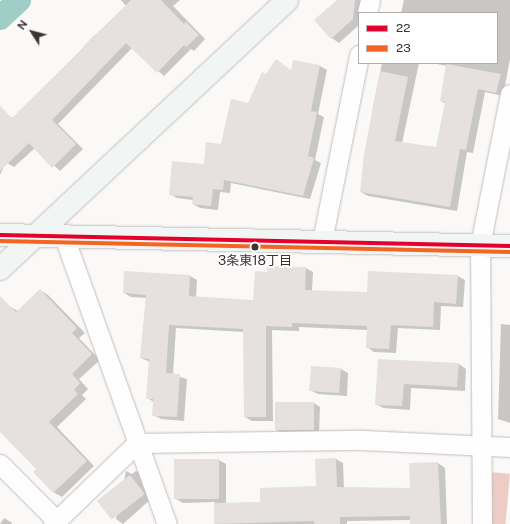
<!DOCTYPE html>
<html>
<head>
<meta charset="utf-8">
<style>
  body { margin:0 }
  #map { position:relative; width:510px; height:524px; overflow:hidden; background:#fbf9f8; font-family:"Public Sans","Noto Sans JP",sans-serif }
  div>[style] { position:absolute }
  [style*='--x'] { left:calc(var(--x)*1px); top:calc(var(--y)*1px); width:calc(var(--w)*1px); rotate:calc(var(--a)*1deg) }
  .forest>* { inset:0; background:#ecccc5; transform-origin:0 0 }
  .shadow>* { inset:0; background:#0003; transform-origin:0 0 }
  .canal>* { height:24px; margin:-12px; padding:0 12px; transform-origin:12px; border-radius:12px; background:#9fcec7 }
  .building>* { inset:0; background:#e6e0df; transform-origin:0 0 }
  .roads { filter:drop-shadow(0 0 1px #c2bebd) drop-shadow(0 0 1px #c2bebd) }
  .street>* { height:19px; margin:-9.5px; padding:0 9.5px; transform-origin:9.5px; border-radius:9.5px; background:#fefefe }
  .secondary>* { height:22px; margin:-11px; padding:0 11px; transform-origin:11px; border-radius:11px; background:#f1f6f5 }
  .bus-1>* { height:4px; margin:-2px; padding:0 2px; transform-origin:2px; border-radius:2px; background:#e4002b }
  .bus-2>* { height:4px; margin:-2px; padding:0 2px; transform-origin:2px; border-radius:2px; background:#f26522 }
  .dots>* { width:11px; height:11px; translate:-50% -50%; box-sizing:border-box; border:2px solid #fff; border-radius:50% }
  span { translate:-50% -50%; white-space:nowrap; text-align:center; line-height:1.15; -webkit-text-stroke:4px #fff; paint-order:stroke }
  .bus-label { font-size:13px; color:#3c3433 }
  .legend { position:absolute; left:358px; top:12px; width:140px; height:52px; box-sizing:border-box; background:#fff; border:1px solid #b1aead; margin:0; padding:5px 7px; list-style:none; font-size:12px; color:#3c3433 }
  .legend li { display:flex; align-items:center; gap:8px; height:20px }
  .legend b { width:20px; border:1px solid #b1aead }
  .north { position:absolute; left:12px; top:12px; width:40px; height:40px; -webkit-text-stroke:3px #fff; paint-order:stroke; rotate:306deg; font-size:11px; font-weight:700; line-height:16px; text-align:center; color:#3c3433 }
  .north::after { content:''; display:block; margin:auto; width:14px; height:18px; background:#3c3433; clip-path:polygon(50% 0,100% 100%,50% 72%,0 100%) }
</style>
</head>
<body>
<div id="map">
  <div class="forest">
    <div style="left:489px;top:472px;width:21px;height:52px;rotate:5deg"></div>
  </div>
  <div class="shadow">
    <div style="clip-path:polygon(121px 0,180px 0,173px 6px,205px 39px,194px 51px,191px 49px,164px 76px,132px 48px,58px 124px,83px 149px,60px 171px,35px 148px,14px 167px,7px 163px,0 156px,0 123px,8px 115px,13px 118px,45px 89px,91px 39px,126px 6px)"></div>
    <div style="clip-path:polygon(338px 0,363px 0,359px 25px,339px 43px,332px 38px)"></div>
    <div style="clip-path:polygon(404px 0,510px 0,510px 59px,503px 96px,485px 92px,473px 153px,467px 152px,457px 211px,368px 196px,361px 192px,373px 107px,382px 63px,419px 63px,402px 143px,437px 148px,446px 104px,441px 101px,447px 66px,432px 63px,497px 63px,497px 13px,401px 13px)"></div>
    <div style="clip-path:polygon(294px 61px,320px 66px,327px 70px,318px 114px,324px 117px,315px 160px,321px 163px,310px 199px,231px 183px,230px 193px,220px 192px,218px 210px,200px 208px,193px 204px,193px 200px,177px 198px,170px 194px,205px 165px,222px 145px,266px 75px,283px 65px,292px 71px)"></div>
    <div style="left:0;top:166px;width:4px;height:29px;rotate:27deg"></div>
    <div style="clip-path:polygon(268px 267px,306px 268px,313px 272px,312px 291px,368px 293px,458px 276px,465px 280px,463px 307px,441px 306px,440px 330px,398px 328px,396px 353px,374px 352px,367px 347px,368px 330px,299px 327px,299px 331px,272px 330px,273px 421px,252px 421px,245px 417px,244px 332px,176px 328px,173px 375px,187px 379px,184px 421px,161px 419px,153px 415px,154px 402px,147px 398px,150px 362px,141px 358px,147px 298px,131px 297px,124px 293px,190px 276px,197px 280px,196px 298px,254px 301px,268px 273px)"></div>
    <div style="clip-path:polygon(40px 290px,48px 295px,85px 333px,79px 338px,100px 360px,79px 379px,88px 389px,82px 395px,86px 399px,57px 427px,94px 466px,62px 497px,53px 492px,37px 469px,0 430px,0 314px,9px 306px,18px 311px)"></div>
    <div style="clip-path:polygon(501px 324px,510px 325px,510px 423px,498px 419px)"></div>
    <div style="clip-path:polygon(379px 360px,459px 364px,466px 369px,465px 391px,411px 388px,410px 410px,383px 408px,376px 404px)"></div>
    <div style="clip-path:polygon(341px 369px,348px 373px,347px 396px,318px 394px,310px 390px)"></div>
    <div style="clip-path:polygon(314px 403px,320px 407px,319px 433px,283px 433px,276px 430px)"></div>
    <div style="clip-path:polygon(336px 459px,343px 463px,344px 489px,411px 489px,438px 463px,445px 468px,447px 524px,410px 524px,410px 520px,347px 521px,347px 524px,215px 524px,215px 502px,183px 503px,176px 499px,219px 460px,226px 464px,226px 504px,261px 503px,317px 487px)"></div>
    <div style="clip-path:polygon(126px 471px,132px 474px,136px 471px,143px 475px,152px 498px,123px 524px,116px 519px)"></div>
    <div style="clip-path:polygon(4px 518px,11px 522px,12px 524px,0 524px)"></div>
  </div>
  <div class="canal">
    <div style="--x:0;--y:18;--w:26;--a:-43"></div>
  </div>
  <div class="building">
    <div style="clip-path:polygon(131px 0,161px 0,184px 24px,186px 22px,199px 35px,186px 47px,184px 45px,157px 73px,126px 43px,52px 120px,76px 144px,52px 168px,29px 143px,0 171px,0 106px,12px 118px)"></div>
    <div style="clip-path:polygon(337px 0,355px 0,353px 19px,331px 39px,314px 20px)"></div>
    <div style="clip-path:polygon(276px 59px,291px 70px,293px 60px,320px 65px,311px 111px,317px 112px,308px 156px,314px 158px,303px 196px,224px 180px,223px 190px,213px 189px,211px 206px,192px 204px,193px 197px,169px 195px,172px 161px,204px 164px,206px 142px,221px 144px,231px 99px,248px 103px,262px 72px,266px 74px)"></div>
    <div style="clip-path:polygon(446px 64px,501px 74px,496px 93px,478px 89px,466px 150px,460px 149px,450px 207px,360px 192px,364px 154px,380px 71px,408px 77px,395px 141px,436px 147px,445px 102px,440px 101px)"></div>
    <div style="clip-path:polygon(267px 266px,306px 267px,305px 290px,367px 292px,368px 271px,458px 275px,456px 304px,434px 302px,433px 327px,391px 325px,389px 349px,366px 348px,367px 326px,292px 323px,292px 327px,266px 326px,266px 417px,244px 417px,243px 329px,169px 325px,166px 373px,180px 374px,177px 417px,152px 416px,153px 399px,146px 399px,149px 359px,140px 358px,146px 295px,123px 293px,124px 271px,190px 275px,189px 296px,253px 300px,255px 271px,267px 272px)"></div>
    <div style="clip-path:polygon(40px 289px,77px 328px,72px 333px,92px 354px,72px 374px,80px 383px,74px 390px,78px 394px,49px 422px,87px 461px,53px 493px,33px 472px,36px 469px,0 432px,0 296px,16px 312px)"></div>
    <div style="clip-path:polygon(378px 359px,459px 363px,457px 387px,404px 384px,402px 406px,375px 405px)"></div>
    <div style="left:311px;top:366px;width:30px;height:25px;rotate:4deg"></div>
    <div style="left:275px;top:402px;width:39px;height:28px"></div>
    <div style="clip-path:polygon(336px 458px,337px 487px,410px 488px,409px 463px,438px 462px,441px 524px,410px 524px,410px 516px,340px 517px,340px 524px,314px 524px,314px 521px,214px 524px,214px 503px,260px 502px,260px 488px,316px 486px,315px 459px)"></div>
    <div style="left:219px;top:459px;width:40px;height:45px;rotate:90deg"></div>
    <div style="left:130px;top:475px;width:24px;height:42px;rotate:52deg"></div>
  </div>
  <div class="roads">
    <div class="street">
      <div style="--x:367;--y:13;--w:13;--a:-77"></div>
      <div style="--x:63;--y:234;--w:308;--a:70.3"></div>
      <div style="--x:322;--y:241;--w:190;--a:-78.7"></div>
      <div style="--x:0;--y:464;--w:79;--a:45"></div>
      <div style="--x:53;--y:524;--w:117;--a:-44"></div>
      <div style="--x:137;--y:443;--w:226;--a:-0.8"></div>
      <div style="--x:363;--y:440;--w:147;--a:2.7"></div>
      <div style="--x:482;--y:524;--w:279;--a:-90.4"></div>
      <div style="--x:480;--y:245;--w:154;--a:-78.8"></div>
    </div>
    <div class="secondary">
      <div style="--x:0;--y:235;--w:510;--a:1.24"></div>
      <div style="--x:0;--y:269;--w:393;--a:-43.1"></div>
    </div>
  </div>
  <div class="bus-1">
    <div style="--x:0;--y:235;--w:510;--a:1.24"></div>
  </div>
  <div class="bus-2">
    <div style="--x:0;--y:241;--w:510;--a:1.24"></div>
  </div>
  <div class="dots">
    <div style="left:255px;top:247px;background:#3c3433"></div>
  </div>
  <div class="bus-label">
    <span style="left:255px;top:261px">3条東18丁目</span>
  </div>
  <ul class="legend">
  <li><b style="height:5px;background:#e4002b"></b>22</li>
  <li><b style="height:5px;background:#f26522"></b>23</li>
  </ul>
  <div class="north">N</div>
</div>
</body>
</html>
